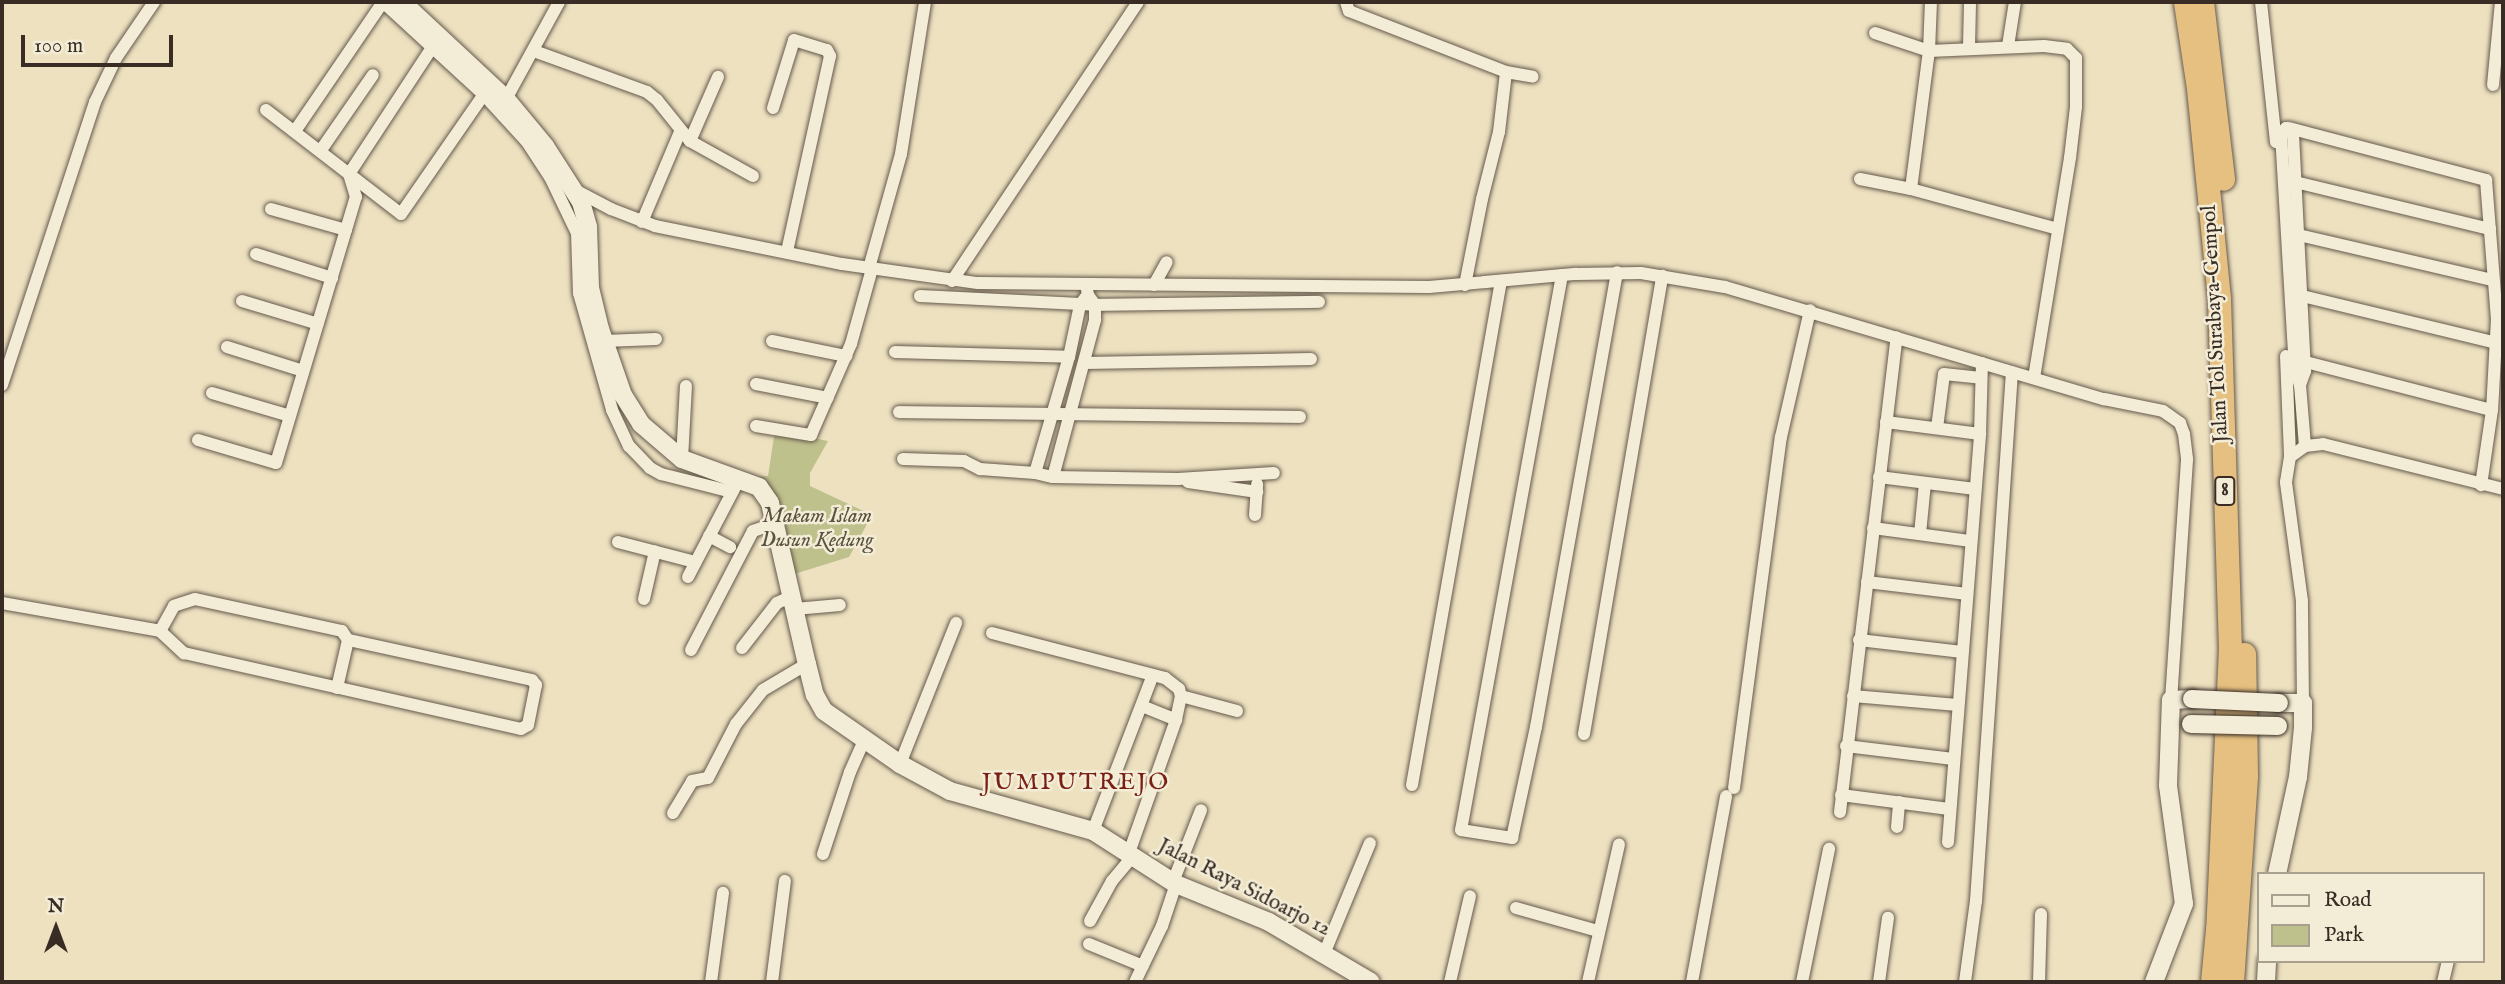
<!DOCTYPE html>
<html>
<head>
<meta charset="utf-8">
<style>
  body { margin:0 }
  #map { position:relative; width:2505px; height:984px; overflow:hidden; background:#ede1c0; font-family:"IM FELL English",serif }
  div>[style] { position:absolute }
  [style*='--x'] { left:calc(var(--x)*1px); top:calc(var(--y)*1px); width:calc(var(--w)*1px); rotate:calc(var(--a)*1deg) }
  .green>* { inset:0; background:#bfc18d }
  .roads { filter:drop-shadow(0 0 2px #65594c) drop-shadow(0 0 2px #65594c) }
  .minor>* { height:12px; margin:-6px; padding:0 6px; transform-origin:6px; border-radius:6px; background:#f3ecd6 }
  .secondary>* { height:18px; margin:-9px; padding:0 9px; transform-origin:9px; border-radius:9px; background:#f3ecd6 }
  .motorway>* { height:23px; margin:-11.5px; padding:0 11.5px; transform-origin:11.5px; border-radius:11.5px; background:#e6c080 }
  .bridges { filter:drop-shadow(0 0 2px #382c25) drop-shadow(0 0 2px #382c25) }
  .secondary-bridge>* { height:18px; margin:-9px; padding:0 9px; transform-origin:9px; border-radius:9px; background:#f3ecd6 }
  span { translate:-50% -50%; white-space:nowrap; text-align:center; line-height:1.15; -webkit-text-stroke:5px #f3ecd6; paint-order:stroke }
  .shield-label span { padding:2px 5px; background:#f3ecd6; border:2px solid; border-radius:5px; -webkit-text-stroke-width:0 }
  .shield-label { font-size:19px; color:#382c25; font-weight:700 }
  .street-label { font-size:21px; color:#382c25 }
  .park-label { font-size:21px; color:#5a513f; font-style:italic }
  .quarter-label { font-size:24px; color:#7a1f14; letter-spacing:2px }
  .frame { position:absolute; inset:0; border:4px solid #382c25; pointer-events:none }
  .legend { position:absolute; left:2257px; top:872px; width:228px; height:91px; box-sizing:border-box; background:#f3ecd6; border:2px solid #a89f8f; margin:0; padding:9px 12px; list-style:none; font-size:21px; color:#382c25 }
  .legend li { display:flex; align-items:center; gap:14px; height:35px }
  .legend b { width:35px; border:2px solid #a89f8f }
  .north { position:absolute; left:21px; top:893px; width:70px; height:70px; -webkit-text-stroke:5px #f3ecd6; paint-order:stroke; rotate:0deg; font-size:19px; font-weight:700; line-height:28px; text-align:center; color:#382c25 }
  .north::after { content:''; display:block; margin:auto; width:24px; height:32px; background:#382c25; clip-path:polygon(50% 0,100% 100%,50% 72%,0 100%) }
  .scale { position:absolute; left:21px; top:35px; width:152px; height:32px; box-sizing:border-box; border:4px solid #382c25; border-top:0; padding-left:9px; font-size:21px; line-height:24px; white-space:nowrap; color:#382c25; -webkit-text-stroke:5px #f3ecd6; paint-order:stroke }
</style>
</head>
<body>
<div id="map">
  <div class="green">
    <div style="clip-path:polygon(775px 430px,828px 441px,810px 473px,810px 486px,872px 515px,849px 557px,788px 576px,755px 477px,768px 476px)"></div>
  </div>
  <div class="roads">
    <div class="minor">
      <div style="--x:383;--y:2;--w:137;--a:42.6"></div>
      <div style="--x:484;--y:95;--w:64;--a:47.5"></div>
      <div style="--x:527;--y:142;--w:42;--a:56.7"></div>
      <div style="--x:550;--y:177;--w:62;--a:64.3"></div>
      <div style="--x:577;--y:233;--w:60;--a:88.1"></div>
      <div style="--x:579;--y:293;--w:122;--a:74.2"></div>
      <div style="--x:612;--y:410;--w:40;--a:65"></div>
      <div style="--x:629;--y:446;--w:30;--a:46"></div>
      <div style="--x:650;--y:468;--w:13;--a:29"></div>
      <div style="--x:661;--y:474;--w:73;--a:14.2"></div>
      <div style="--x:1346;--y:2;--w:9;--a:72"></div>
      <div style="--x:1349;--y:11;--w:168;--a:21.2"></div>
      <div style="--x:1506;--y:72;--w:27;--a:10"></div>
      <div style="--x:2261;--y:2;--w:141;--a:83.9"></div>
      <div style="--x:1875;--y:33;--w:57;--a:18.4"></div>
      <div style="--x:1929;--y:51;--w:115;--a:-2.5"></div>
      <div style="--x:2044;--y:46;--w:23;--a:7"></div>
      <div style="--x:2067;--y:49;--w:13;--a:45"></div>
      <div style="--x:2076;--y:58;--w:49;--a:90"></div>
      <div style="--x:2076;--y:107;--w:51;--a:96.7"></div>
      <div style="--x:2070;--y:158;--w:223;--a:99.3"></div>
      <div style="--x:2008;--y:46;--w:45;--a:-81"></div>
      <div style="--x:1969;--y:47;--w:45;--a:-88.7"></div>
      <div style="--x:534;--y:51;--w:120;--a:19.9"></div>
      <div style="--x:647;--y:92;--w:13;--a:39"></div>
      <div style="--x:657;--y:100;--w:53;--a:51.2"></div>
      <div style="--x:690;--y:141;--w:72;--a:29.1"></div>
      <div style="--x:2493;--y:85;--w:83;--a:-84.5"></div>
      <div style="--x:506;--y:99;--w:111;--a:-61.3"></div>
      <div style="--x:773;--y:108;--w:71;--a:-72.8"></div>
      <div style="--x:794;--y:40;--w:34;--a:17"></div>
      <div style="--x:827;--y:50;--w:7;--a:63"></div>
      <div style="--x:830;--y:56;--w:201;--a:102.4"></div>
      <div style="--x:266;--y:110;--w:170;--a:37.6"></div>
      <div style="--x:401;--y:214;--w:151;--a:-55.3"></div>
      <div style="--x:2289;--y:128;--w:204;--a:14.8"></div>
      <div style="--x:2486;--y:180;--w:139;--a:85.5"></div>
      <div style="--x:2497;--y:319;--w:91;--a:93.1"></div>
      <div style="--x:2492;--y:410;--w:76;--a:98.3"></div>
      <div style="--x:295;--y:131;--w:156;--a:-55.7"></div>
      <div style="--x:690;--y:141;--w:70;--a:-66.4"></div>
      <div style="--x:321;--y:150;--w:91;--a:-55.3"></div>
      <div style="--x:1860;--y:179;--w:52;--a:11.1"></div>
      <div style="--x:1911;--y:189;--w:152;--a:15.2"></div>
      <div style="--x:2291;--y:181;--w:205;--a:13.6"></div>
      <div style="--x:1911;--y:189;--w:139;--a:-82.6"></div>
      <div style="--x:1929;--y:51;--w:49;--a:-87.7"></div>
      <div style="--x:575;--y:190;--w:41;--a:27.8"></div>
      <div style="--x:611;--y:209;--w:47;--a:21.1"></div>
      <div style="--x:655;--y:226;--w:191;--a:11.5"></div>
      <div style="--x:842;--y:264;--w:137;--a:8"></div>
      <div style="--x:978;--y:283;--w:451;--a:0.5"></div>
      <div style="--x:1429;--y:287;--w:148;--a:-5.1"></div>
      <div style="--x:1576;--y:274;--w:65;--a:-0.9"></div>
      <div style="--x:1641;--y:273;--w:85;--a:9.5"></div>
      <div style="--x:1725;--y:287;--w:395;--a:16.5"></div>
      <div style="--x:2104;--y:399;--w:60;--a:11.5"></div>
      <div style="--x:2163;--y:411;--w:21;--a:35"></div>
      <div style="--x:2180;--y:423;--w:12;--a:70"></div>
      <div style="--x:2184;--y:434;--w:26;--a:83"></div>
      <div style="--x:2187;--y:460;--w:241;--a:93.8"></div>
      <div style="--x:271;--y:209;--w:78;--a:15.6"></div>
      <div style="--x:642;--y:222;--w:98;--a:-67.1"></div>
      <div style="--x:2290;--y:233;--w:207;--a:13.1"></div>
      <div style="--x:256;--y:254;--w:80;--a:17.5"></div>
      <div style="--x:869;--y:268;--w:118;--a:-74.3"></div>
      <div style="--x:901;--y:154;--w:154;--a:-81"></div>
      <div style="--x:1562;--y:275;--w:564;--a:100.31"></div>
      <div style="--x:1461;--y:830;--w:52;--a:8.9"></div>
      <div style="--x:1512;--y:838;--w:114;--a:-77.8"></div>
      <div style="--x:1536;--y:727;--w:462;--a:-79.9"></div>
      <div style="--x:952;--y:281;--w:335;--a:-56.3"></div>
      <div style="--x:1154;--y:285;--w:26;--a:-61"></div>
      <div style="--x:1465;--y:285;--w:88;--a:-78.8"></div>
      <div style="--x:1482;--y:199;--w:69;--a:-75.8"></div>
      <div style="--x:1499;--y:132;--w:60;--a:-83.3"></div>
      <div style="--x:2294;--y:294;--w:208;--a:13.6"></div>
      <div style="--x:920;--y:296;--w:175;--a:2.9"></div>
      <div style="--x:1095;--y:305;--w:224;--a:-0.8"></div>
      <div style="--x:242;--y:301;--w:79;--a:16.8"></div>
      <div style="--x:604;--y:341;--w:52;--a:-2.2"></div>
      <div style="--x:772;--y:341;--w:76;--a:11.5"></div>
      <div style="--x:227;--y:347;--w:80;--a:17.5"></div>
      <div style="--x:895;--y:352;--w:174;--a:1.6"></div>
      <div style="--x:2286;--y:356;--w:101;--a:87.7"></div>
      <div style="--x:2298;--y:360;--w:200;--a:14.5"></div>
      <div style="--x:1084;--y:363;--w:227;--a:-1"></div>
      <div style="--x:756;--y:384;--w:73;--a:11"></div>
      <div style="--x:2;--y:385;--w:298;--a:-71.8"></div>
      <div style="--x:95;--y:102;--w:49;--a:-64.5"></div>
      <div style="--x:116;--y:58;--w:68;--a:-55.8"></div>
      <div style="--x:2300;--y:385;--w:15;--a:-70"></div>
      <div style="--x:2305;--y:371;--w:236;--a:-92.9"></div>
      <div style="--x:2293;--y:135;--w:10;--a:-135"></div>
      <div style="--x:2286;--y:128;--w:8;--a:130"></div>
      <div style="--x:2281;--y:134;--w:235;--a:86.6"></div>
      <div style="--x:2295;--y:369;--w:17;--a:73"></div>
      <div style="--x:2300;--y:385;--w:61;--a:85.3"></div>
      <div style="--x:212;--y:393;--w:81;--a:16.4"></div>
      <div style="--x:899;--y:412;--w:401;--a:0.7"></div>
      <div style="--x:1886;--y:422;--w:95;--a:7.3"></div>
      <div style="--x:756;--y:426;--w:56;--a:9.3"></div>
      <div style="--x:811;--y:435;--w:99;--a:-66.3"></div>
      <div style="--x:851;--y:344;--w:78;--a:-74.4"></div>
      <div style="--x:1937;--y:428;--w:54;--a:-82.6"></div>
      <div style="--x:1944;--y:374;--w:37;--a:6"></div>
      <div style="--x:198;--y:440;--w:81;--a:16.4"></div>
      <div style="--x:276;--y:463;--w:278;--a:-73.3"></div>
      <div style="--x:356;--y:197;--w:24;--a:-107"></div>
      <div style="--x:349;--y:174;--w:153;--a:-56.7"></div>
      <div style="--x:682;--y:459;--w:73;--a:-86.9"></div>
      <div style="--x:903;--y:459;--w:61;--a:1.9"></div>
      <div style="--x:964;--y:461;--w:18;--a:27"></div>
      <div style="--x:980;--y:469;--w:55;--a:4.2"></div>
      <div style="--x:1035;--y:473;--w:18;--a:13"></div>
      <div style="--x:1053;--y:477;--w:125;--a:0.9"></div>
      <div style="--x:1178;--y:479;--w:96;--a:-3.6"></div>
      <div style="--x:1035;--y:473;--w:121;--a:-73.7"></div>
      <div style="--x:1069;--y:357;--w:53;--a:-78.1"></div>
      <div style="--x:1080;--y:305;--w:9;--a:-54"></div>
      <div style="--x:1053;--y:477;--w:163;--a:-75"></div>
      <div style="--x:1095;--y:320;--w:15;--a:-90"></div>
      <div style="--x:1095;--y:305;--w:12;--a:-125"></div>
      <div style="--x:1088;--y:295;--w:11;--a:-100"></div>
      <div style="--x:1879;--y:477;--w:97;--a:7.1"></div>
      <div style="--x:1188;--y:482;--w:70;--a:8.2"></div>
      <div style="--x:1255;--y:515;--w:31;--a:-86"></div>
      <div style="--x:1873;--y:528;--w:99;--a:7.6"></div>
      <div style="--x:1920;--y:534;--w:51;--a:-84.4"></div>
      <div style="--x:709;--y:536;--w:24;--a:28"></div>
      <div style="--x:618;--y:542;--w:80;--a:14.6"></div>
      <div style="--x:688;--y:577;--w:102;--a:-62.4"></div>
      <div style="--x:1867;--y:582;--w:101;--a:6.8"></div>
      <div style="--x:644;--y:599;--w:49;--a:-77.1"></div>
      <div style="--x:2;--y:603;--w:160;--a:10"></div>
      <div style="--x:160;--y:631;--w:33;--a:43"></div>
      <div style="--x:184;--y:653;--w:345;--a:12.7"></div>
      <div style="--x:521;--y:729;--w:8;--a:-30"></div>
      <div style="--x:528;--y:725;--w:41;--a:-78.7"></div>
      <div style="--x:536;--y:685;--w:6;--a:-129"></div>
      <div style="--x:532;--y:680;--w:188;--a:-167.7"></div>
      <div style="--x:348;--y:640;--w:11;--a:-124"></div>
      <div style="--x:342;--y:631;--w:150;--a:-167.7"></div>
      <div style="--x:195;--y:599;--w:22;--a:162"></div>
      <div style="--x:174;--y:606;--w:29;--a:119"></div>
      <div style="--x:795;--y:609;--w:45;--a:-5.1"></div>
      <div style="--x:992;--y:633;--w:179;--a:14.6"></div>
      <div style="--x:1165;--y:678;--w:18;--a:38"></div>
      <div style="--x:1179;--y:689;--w:7;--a:74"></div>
      <div style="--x:1181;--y:696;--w:25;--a:102"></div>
      <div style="--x:1176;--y:720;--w:141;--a:109.5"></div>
      <div style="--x:1859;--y:640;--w:104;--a:6.6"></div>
      <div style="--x:742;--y:648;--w:57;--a:-52.1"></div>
      <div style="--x:777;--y:603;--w:17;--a:-25"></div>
      <div style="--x:691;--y:650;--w:134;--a:-62.5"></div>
      <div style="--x:753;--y:531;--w:24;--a:-19"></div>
      <div style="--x:337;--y:688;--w:49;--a:-77.1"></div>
      <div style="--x:1181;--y:696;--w:58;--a:15"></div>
      <div style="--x:1853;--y:696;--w:105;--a:4.9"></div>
      <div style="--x:2303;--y:703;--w:102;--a:-90.6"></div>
      <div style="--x:2302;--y:601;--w:120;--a:-97.7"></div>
      <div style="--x:2286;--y:482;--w:25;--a:-81"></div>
      <div style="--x:2290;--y:457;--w:19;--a:-36"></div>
      <div style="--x:2305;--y:446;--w:18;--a:-6"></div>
      <div style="--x:2323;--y:444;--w:186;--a:14"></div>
      <div style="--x:1142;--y:706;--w:37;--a:22"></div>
      <div style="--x:1584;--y:734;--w:465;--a:-80.3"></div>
      <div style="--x:1846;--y:746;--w:108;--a:6.9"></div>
      <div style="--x:900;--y:764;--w:152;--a:-68.3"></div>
      <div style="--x:1412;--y:785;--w:512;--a:-79.99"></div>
      <div style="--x:1734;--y:788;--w:354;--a:-82.4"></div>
      <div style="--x:1781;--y:437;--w:130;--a:-77.1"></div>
      <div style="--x:1841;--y:795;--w:109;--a:7.4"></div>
      <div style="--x:1840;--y:812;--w:478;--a:-83.2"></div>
      <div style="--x:673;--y:813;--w:37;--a:-59"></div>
      <div style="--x:692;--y:781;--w:16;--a:-11"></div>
      <div style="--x:708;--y:778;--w:61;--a:-62.6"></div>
      <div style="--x:736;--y:724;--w:43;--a:-51.5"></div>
      <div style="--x:763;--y:690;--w:51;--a:-30.6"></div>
      <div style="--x:1897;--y:827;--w:25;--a:-85"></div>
      <div style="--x:1093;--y:831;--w:167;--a:-69"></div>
      <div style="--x:1948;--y:842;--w:409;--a:-85.5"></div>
      <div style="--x:1980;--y:434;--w:71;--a:-88.4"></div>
      <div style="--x:823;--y:854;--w:86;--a:-71.8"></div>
      <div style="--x:850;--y:772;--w:35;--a:-66"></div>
      <div style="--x:1173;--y:882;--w:77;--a:-68.7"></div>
      <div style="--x:1516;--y:908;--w:85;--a:15.7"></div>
      <div style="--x:1090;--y:921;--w:46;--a:-61.2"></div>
      <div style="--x:1112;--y:881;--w:33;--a:-50"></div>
      <div style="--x:1089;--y:944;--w:58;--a:22.2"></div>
      <div style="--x:1324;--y:954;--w:120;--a:-67.5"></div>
      <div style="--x:711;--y:982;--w:90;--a:-82.3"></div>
      <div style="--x:772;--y:982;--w:102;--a:-82.7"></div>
      <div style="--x:1135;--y:982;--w:62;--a:-64.3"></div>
      <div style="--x:1162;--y:926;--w:44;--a:-71.6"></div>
      <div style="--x:1450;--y:982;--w:88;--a:-76.9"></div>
      <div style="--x:1588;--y:982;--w:141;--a:-77.3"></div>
      <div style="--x:1692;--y:982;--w:189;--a:-79.6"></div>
      <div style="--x:1802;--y:982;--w:136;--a:-78.5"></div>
      <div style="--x:1879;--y:982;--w:65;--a:-82"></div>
      <div style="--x:1965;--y:982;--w:82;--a:-82.3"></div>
      <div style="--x:1976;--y:901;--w:530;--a:-86.11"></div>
      <div style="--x:2039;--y:982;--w:68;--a:-88.3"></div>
      <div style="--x:2443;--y:982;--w:22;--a:-77"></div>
    </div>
    <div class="secondary">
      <div style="--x:402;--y:2;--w:142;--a:43"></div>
      <div style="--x:506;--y:99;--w:61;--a:50.3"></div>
      <div style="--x:545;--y:146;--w:67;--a:57.3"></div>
      <div style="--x:581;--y:202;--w:26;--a:74"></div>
      <div style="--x:588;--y:227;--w:61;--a:88.1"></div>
      <div style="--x:590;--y:288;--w:42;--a:76.3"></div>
      <div style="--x:600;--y:329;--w:70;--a:70.8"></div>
      <div style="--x:623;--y:395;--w:34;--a:58"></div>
      <div style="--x:641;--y:424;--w:54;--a:40.5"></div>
      <div style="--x:682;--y:459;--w:82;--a:20"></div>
      <div style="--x:759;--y:487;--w:19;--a:55"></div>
      <div style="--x:770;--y:503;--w:165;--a:77.1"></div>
      <div style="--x:807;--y:664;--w:32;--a:76"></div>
      <div style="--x:815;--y:695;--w:18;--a:61"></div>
      <div style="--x:824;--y:711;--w:93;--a:34.9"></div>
      <div style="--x:900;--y:764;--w:57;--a:28.4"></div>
      <div style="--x:950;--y:791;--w:148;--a:15.6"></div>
      <div style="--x:1093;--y:831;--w:98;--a:32.6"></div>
      <div style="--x:1176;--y:884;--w:100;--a:22.2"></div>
      <div style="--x:1269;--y:922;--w:118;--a:30.5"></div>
      <div style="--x:2277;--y:874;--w:99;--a:-77.8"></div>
      <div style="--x:2298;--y:777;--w:49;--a:-84.2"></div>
      <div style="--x:2303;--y:728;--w:25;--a:-90"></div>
      <div style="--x:2303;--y:703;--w:24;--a:180"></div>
      <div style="--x:2154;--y:982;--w:84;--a:-69"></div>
      <div style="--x:2184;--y:904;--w:120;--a:-97.7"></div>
      <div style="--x:2168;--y:785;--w:85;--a:-88"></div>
      <div style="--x:2171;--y:700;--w:21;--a:-3"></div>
      <div style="--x:2266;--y:982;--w:21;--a:-87"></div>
    </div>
    <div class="motorway">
      <div style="--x:2185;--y:2;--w:87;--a:81.4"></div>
      <div style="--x:2198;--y:88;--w:212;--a:84.3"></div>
      <div style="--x:2219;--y:299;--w:349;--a:88.2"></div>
      <div style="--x:2230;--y:648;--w:281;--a:92.6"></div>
      <div style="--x:2217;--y:929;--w:53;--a:95.4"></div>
      <div style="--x:2202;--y:2;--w:178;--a:83.2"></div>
      <div style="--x:2232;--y:982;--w:207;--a:-86.1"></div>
      <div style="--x:2246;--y:775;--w:121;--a:-90.9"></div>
    </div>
  </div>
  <div class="bridges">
    <div class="secondary-bridge">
      <div style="--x:2192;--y:699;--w:87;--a:2.6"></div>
      <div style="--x:2191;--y:724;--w:87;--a:1.3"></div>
    </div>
  </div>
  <div class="shield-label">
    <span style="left:2225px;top:491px">8</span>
  </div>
  <div class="street-label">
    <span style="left:2216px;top:324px;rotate:-93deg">Jalan Tol Surabaya–Gempol</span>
    <span style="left:1244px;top:888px;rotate:27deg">Jalan Raya Sidoarjo 12</span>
  </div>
  <div class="park-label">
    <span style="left:817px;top:529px">Makam Islam<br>Dusun Kedung</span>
  </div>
  <div class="quarter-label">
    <span style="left:1076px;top:783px">JUMPUTREJO</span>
  </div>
  <div class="frame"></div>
  <ul class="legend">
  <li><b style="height:9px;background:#f3ecd6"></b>Road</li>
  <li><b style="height:19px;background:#bfc18d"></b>Park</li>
  </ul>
  <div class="north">N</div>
  <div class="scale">100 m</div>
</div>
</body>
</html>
